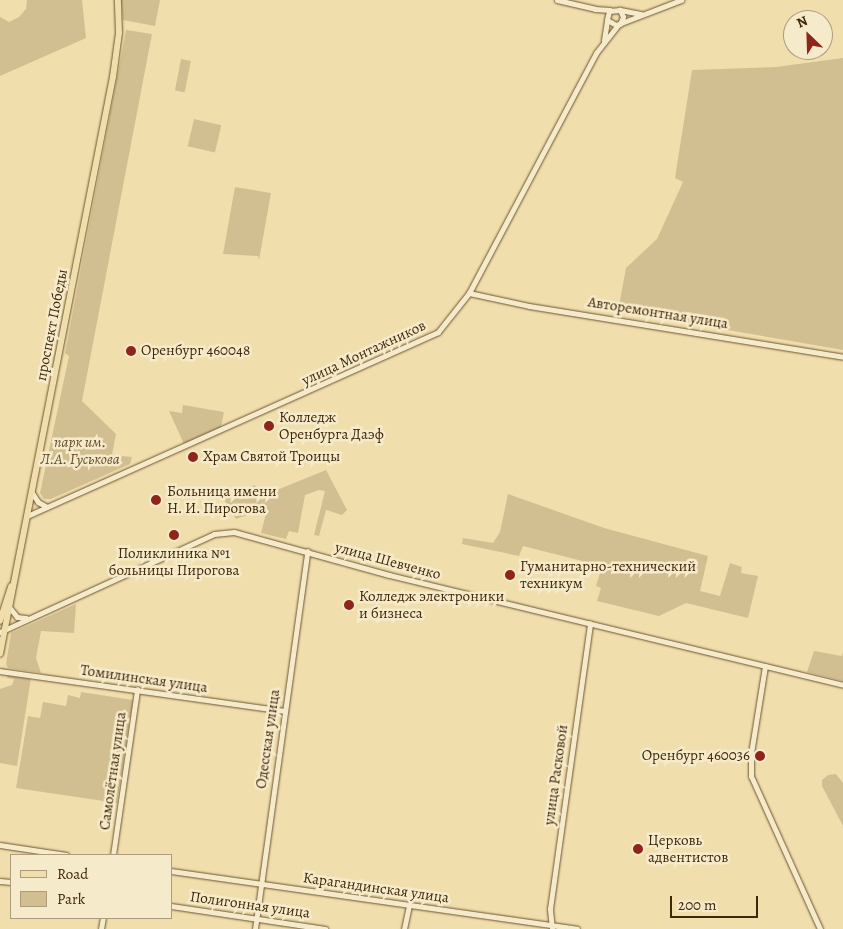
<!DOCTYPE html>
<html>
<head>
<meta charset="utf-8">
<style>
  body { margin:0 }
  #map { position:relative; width:843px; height:929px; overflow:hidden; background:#f0dead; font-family:Alegreya,serif }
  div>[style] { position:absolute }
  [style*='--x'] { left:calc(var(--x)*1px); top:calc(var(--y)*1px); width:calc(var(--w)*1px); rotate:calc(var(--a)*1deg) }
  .green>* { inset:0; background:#d2bf91; transform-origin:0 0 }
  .roads { filter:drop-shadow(0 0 1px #6c5531) drop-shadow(0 0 1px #6c5531) }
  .tertiary>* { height:4.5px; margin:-2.25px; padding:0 2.25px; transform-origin:2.25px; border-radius:2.25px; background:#f5eaca }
  .secondary>* { height:5px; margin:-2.5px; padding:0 2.5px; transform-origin:2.5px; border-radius:2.5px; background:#f5eaca }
  .primary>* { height:5.5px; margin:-2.75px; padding:0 2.75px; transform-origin:2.75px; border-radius:2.75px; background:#f0dead }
  .dots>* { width:14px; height:14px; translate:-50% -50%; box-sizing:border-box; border:2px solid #f5eaca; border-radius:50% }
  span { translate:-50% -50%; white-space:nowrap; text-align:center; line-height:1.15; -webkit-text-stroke:5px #f5eaca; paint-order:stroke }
  .street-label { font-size:15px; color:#402708 }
  .poi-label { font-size:15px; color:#402708 }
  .left { translate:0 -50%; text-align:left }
  .right { translate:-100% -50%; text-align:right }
  .park-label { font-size:15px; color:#644d2a; font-style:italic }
  .legend { position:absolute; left:10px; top:854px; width:162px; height:65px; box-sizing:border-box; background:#f5eaca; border:1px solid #ad9c7c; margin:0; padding:6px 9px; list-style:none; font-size:15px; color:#402708 }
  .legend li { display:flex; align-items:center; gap:10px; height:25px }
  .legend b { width:25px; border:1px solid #ad9c7c }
  .north { position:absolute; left:783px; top:10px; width:50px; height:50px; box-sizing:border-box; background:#f5eaca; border:1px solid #ad9c7c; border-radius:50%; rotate:336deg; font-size:14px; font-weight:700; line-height:20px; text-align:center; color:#402708 }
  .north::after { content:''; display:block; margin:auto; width:18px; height:22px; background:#8f2418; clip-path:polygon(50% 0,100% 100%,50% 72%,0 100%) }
  .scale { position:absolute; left:670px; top:896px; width:88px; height:22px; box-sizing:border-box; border:2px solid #402708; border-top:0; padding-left:6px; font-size:15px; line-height:18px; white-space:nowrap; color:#402708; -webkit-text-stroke:4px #f5eaca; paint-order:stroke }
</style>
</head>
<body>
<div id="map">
  <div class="green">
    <div style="clip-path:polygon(27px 0,82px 0,86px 38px,0 76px,0 17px,9px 22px,19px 17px,26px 9px)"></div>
    <div style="clip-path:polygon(121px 0,160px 0,155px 26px,123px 20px)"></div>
    <div style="clip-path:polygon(126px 30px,152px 34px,82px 401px,116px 434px,112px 455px,132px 457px,130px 464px,51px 499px,44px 499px,40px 493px,69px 356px,65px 353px)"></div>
    <div style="clip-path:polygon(843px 58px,843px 350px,618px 311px,626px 268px,657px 239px,683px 182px,675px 178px,692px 70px,776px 67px)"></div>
    <div style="left:181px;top:59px;width:10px;height:32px;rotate:11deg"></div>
    <div style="left:194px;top:119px;width:28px;height:28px;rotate:13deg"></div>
    <div style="clip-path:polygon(235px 187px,271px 193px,259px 260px,258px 256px,223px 254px)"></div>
    <div style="clip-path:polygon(183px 405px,224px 412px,221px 427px,184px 444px,169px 411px,182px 413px)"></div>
    <div style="clip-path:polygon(326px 470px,347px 510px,342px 515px,326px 510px,319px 536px,314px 535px,325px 491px,319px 490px,305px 495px,298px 533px,289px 531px,286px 539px,261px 533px,266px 514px,262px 510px,236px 519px,221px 495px,230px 492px,233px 495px,255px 485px,262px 500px,272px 492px)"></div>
    <div style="clip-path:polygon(508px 494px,604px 528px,708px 556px,700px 591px,720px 596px,730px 563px,742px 567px,741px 573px,758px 576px,748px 618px,686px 603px,659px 616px,597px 601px,601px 588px,596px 586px,602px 566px,523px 546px,519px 556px,462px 544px,463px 538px,493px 543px,500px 532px)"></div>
    <div style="clip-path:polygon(76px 604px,74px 633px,41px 631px,36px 658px,41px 673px,8px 668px,6px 664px,11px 633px)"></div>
    <div style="clip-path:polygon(814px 651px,842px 656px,843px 652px,843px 681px,807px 672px)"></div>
    <div style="clip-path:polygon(8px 674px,31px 678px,17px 766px,0 763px,0 689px,12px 685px,14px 679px,7px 678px)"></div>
    <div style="clip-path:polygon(81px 692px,133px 700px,117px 803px,16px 788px,28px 716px,40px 718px,43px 702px,66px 706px,68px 695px,80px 698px)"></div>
    <div style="clip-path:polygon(836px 774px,843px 783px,843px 826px,822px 786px,822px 780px,828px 775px)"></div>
  </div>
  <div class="roads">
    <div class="tertiary">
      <div style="--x:0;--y:671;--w:287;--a:8"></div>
      <div style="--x:113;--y:855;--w:167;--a:-81.7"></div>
      <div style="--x:101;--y:929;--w:11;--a:-80"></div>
      <div style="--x:255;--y:929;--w:381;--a:-82.1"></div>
      <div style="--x:552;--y:929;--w:20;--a:-96"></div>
      <div style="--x:550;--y:909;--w:288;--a:-82"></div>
    </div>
    <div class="secondary">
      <div style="--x:557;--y:0;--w:39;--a:13"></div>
      <div style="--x:595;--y:9;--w:15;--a:4"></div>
      <div style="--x:620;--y:10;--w:21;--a:11"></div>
      <div style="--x:620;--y:24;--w:8;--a:-67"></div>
      <div style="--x:623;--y:17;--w:8;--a:-113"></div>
      <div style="--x:620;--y:10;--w:11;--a:175"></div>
      <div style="--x:609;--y:11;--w:9;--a:103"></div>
      <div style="--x:607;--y:20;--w:10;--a:29"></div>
      <div style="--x:616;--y:25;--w:70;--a:-21"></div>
      <div style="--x:604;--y:40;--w:20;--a:-81"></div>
      <div style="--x:469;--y:293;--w:61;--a:12.2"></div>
      <div style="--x:529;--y:306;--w:318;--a:9.2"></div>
      <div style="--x:32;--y:493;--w:11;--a:56"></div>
      <div style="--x:38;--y:502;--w:10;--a:29"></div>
      <div style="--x:27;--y:516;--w:450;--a:-24.1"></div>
      <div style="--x:438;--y:332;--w:50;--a:-51.5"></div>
      <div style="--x:469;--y:293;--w:272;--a:-62.1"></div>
      <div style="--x:596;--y:53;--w:37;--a:-52"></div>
      <div style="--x:9;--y:607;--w:13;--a:51"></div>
      <div style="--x:17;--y:617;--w:9;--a:6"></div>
      <div style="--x:0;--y:632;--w:235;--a:-24.6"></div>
      <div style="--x:214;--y:534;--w:20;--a:-6"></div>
      <div style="--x:234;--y:532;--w:161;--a:15.5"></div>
      <div style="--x:389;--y:575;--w:467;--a:13.6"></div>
      <div style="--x:765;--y:666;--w:88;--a:99.1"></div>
      <div style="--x:751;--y:753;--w:23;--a:90"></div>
      <div style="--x:751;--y:776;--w:168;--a:65.7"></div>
      <div style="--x:0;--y:845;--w:67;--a:8.6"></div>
      <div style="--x:171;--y:871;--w:410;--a:8.1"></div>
      <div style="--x:0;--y:881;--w:11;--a:5"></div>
      <div style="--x:171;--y:906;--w:156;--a:8.5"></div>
      <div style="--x:404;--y:929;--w:25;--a:-78"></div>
    </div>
    <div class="primary">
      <div style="--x:0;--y:621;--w:36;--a:-72"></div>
      <div style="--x:0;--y:654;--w:588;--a:-78.92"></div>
      <div style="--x:113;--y:77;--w:44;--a:-82.2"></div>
      <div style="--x:119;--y:33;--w:33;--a:-92"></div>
    </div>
  </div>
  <div class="dots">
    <div style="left:131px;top:351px;background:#8f2418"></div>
    <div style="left:269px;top:426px;background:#8f2418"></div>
    <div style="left:193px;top:457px;background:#8f2418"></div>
    <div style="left:156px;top:500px;background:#8f2418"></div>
    <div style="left:174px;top:535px;background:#8f2418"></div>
    <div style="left:510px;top:575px;background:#8f2418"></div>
    <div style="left:349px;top:605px;background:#8f2418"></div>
    <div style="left:760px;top:756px;background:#8f2418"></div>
    <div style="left:638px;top:849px;background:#8f2418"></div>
  </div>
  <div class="street-label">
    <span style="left:658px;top:313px;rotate:9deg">Авторемонтная улица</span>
    <span style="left:52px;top:325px;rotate:-79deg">проспект Победы</span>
    <span style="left:364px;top:353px;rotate:-25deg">улица Монтажников</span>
    <span style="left:388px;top:561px;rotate:15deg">улица Шевченко</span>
    <span style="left:144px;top:679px;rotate:8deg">Томилинская улица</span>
    <span style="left:268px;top:739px;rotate:-82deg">Одесская улица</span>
    <span style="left:113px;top:771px;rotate:-82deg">Самолётная улица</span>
    <span style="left:556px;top:775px;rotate:-82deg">улица Расковой</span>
    <span style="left:376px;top:888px;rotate:8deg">Карагандинская улица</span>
    <span style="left:250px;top:905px;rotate:8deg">Полигонная улица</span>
  </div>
  <div class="poi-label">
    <span class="left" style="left:141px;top:351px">Оренбург 460048</span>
    <span class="left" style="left:279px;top:426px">Колледж<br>Оренбурга Даэф</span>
    <span class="left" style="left:203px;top:457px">Храм Святой Троицы</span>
    <span class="left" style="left:167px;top:500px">Больница имени<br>Н. И. Пирогова</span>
    <span style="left:174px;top:562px">Поликлиника №1<br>больницы Пирогова</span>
    <span class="left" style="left:520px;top:575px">Гуманитарно-технический<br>техникум</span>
    <span class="left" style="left:359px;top:605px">Колледж электроники<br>и бизнеса</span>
    <span class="right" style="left:750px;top:756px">Оренбург 460036</span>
    <span class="left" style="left:648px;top:849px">Церковь<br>адвентистов</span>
  </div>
  <div class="park-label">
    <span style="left:80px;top:451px">парк им.<br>Л.А. Гуськова</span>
  </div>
  <ul class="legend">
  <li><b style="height:6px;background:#f0dead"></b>Road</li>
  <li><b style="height:14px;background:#d2bf91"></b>Park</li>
  </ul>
  <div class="north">N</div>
  <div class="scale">200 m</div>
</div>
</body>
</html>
